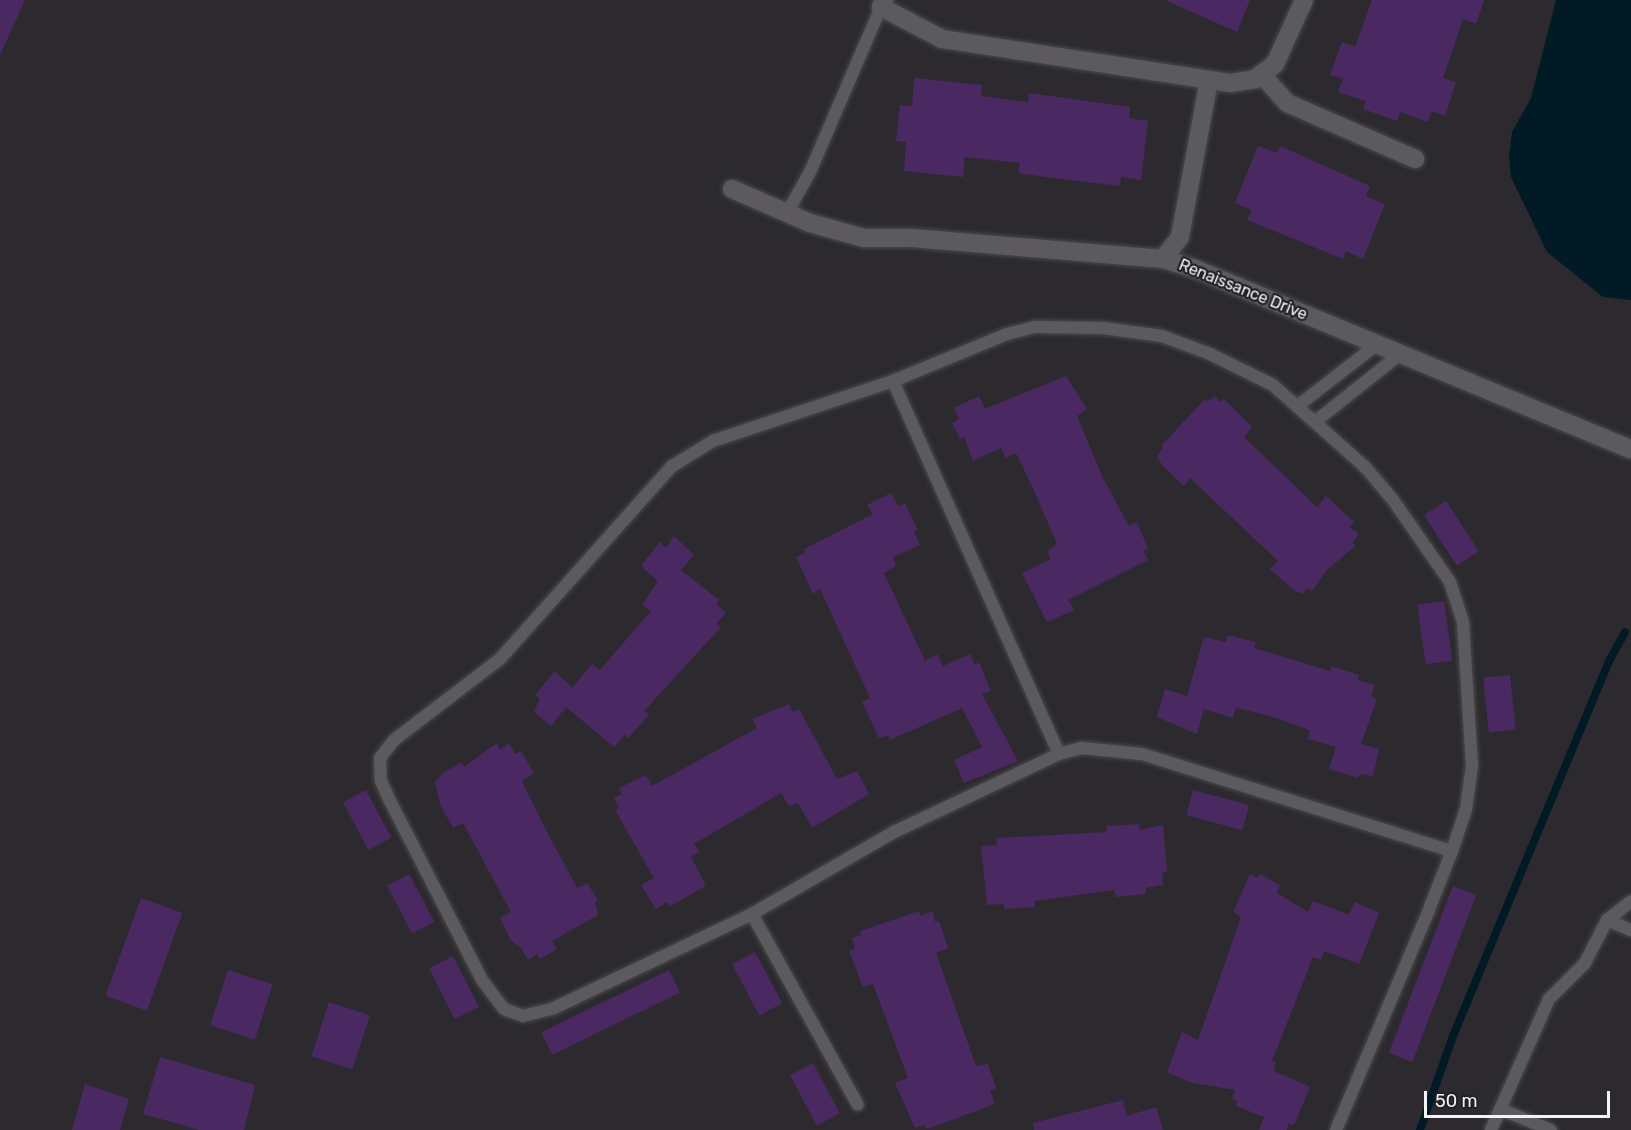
<!DOCTYPE html>
<html>
<head>
<meta charset="utf-8">
<style>
  body { margin:0 }
  #map { position:relative; width:1631px; height:1130px; overflow:hidden; background:#2c2a2e; font-family:Rubik,sans-serif }
  div>[style] { position:absolute }
  [style*='--x'] { left:calc(var(--x)*1px); top:calc(var(--y)*1px); width:calc(var(--w)*1px); rotate:calc(var(--a)*1deg) }
  .water>* { inset:0; background:#021926 }
  .stream>* { height:8px; margin:-4px; padding:0 4px; transform-origin:4px; border-radius:4px; background:#021926 }
  .building>* { inset:0; background:#4a2963; transform-origin:0 0 }
  .roads { filter:drop-shadow(0 0 2px #4a494b) drop-shadow(0 0 2px #4a494b) }
  .service>* { height:12px; margin:-6px; padding:0 6px; transform-origin:6px; border-radius:6px; background:#5c5a5e }
  .minor>* { height:18px; margin:-9px; padding:0 9px; transform-origin:9px; border-radius:9px; background:#5c5a5e }
  span { translate:-50% -50%; white-space:nowrap; text-align:center; line-height:1.15; -webkit-text-stroke:4.5px #222124; paint-order:stroke }
  .street-label { font-size:16px; color:#f3f2f4 }
  .scale { position:absolute; left:1424px; top:1091px; width:186px; height:27px; box-sizing:border-box; border:3px solid #f3f2f4; border-top:0; padding-left:8px; font-size:18px; line-height:21px; white-space:nowrap; color:#f3f2f4; -webkit-text-stroke:4px #222124; paint-order:stroke }
</style>
</head>
<body>
<div id="map">
  <div class="water">
    <div style="clip-path:polygon(1556px 0,1631px 0,1631px 300px,1603px 297px,1547px 252px,1511px 177px,1509px 156px,1512px 132px,1531px 98px)"></div>
  </div>
  <div class="stream">
    <div style="--x:1420;--y:1130;--w:100;--a:-70.7"></div>
    <div style="--x:1453;--y:1036;--w:406;--a:-67.4"></div>
    <div style="--x:1609;--y:661;--w:33;--a:-61"></div>
  </div>
  <div class="building">
    <div style="clip-path:polygon(0 0,25px 0,0 55px)"></div>
    <div style="clip-path:polygon(1165px 0,1250px 0,1237px 32px)"></div>
    <div style="clip-path:polygon(1372px 0,1484px 0,1476px 24px,1463px 19px,1443px 78px,1456px 82px,1445px 116px,1432px 111px,1428px 122px,1400px 112px,1397px 121px,1363px 109px,1366px 101px,1338px 92px,1343px 79px,1330px 75px,1342px 42px,1355px 47px)"></div>
    <div style="clip-path:polygon(914px 78px,982px 85px,981px 96px,1028px 102px,1029px 93px,1130px 107px,1129px 118px,1148px 121px,1141px 180px,1121px 177px,1120px 186px,1053px 178px,1018px 173px,1020px 163px,965px 157px,963px 177px,904px 171px,906px 142px,896px 141px,900px 105px,912px 106px)"></div>
    <div style="clip-path:polygon(1258px 146px,1277px 153px,1280px 146px,1370px 186px,1366px 196px,1385px 204px,1363px 259px,1346px 251px,1343px 259px,1247px 220px,1252px 210px,1235px 203px)"></div>
    <div style="clip-path:polygon(1066px 376px,1087px 409px,1077px 416px,1103px 478px,1129px 526px,1137px 522px,1148px 549px,1143px 551px,1148px 560px,1068px 600px,1074px 610px,1047px 622px,1022px 573px,1051px 559px,1047px 551px,1057px 544px,1032px 486px,1016px 453px,1006px 458px,1001px 448px,973px 461px,964px 437px,960px 439px,952px 423px,959px 419px,954px 408px,979px 396px,985px 409px)"></div>
    <div style="clip-path:polygon(1214px 396px,1221px 402px,1224px 399px,1252px 427px,1244px 437px,1317px 507px,1326px 496px,1354px 522px,1349px 527px,1359px 534px,1352px 543px,1356px 545px,1326px 571px,1312px 591px,1308px 588px,1302px 594px,1292px 589px,1270px 569px,1278px 561px,1190px 478px,1184px 486px,1162px 465px,1157px 456px,1163px 448px,1161px 446px,1205px 399px,1207px 402px)"></div>
    <div style="clip-path:polygon(891px 493px,898px 506px,905px 503px,917px 529px,914px 532px,920px 545px,893px 557px,896px 566px,884px 573px,925px 661px,937px 654px,943px 666px,970px 654px,975px 665px,979px 662px,991px 691px,982px 694px,1018px 761px,964px 783px,954px 760px,982px 747px,962px 708px,890px 740px,889px 735px,879px 738px,862px 702px,870px 698px,849px 652px,820px 589px,813px 594px,796px 557px,805px 553px,804px 549px,873px 514px,867px 505px)"></div>
    <div style="left:1446px;top:501px;width:60px;height:26px;rotate:57deg"></div>
    <div style="clip-path:polygon(674px 536px,694px 555px,681px 570px,719px 600px,716px 604px,726px 613px,716px 624px,721px 627px,644px 711px,649px 715px,628px 738px,625px 735px,614px 747px,566px 707px,551px 726px,534px 712px,540px 698px,535px 695px,555px 671px,572px 688px,592px 664px,600px 670px,651px 611px,642px 605px,658px 581px,641px 566px,660px 542px,666px 548px)"></div>
    <div style="left:1444px;top:601px;width:60px;height:27px;rotate:82deg"></div>
    <div style="clip-path:polygon(1228px 635px,1256px 642px,1254px 648px,1330px 671px,1331px 666px,1359px 675px,1358px 680px,1375px 685px,1371px 696px,1377px 699px,1361px 744px,1379px 749px,1373px 776px,1360px 774px,1358px 778px,1329px 769px,1336px 747px,1308px 739px,1310px 730px,1267px 715px,1236px 708px,1233px 718px,1204px 709px,1197px 734px,1157px 717px,1165px 689px,1187px 696px,1204px 637px,1226px 642px)"></div>
    <div style="left:1510px;top:675px;width:55px;height:27px;rotate:84deg"></div>
    <div style="clip-path:polygon(789px 704px,793px 712px,799px 709px,837px 779px,857px 771px,869px 794px,812px 828px,798px 803px,789px 806px,781px 793px,694px 844px,699px 852px,691px 857px,706px 886px,670px 906px,667px 902px,656px 909px,641px 885px,654px 878px,615px 810px,619px 808px,614px 798px,622px 794px,619px 788px,646px 775px,652px 786px,757px 728px,752px 719px)"></div>
    <div style="clip-path:polygon(497px 743px,500px 750px,509px 743px,515px 754px,521px 751px,534px 773px,522px 781px,544px 826px,577px 888px,587px 883px,598px 900px,595px 902px,598px 915px,552px 941px,557px 949px,539px 959px,537px 954px,528px 960px,521px 948px,511px 941px,500px 918px,511px 912px,463px 823px,453px 828px,440px 804px,435px 782px,443px 773px,462px 762px,464px 767px)"></div>
    <div style="left:366px;top:790px;width:54px;height:26px;rotate:62deg"></div>
    <div style="left:1193px;top:790px;width:58px;height:26px;rotate:15deg"></div>
    <div style="clip-path:polygon(1139px 824px,1139px 830px,1163px 825px,1167px 872px,1162px 873px,1163px 885px,1146px 888px,1146px 894px,1116px 897px,1114px 890px,1035px 901px,1035px 907px,1005px 909px,1003px 904px,987px 905px,981px 846px,997px 845px,996px 838px,1107px 832px,1106px 826px)"></div>
    <div style="left:409px;top:874px;width:54px;height:25px;rotate:62deg"></div>
    <div style="clip-path:polygon(1250px 874px,1257px 878px,1260px 874px,1280px 885px,1277px 893px,1308px 912px,1313px 901px,1349px 915px,1355px 902px,1379px 913px,1359px 964px,1324px 951px,1321px 960px,1313px 957px,1272px 1061px,1276px 1062px,1274px 1071px,1310px 1087px,1294px 1125px,1288px 1124px,1287px 1130px,1259px 1130px,1264px 1117px,1236px 1106px,1238px 1102px,1232px 1099px,1235px 1090px,1192px 1083px,1167px 1072px,1182px 1032px,1198px 1040px,1241px 917px,1233px 912px)"></div>
    <div style="left:1453px;top:886px;width:25px;height:179px;rotate:21deg"></div>
    <div style="left:141px;top:898px;width:44px;height:104px;rotate:20deg"></div>
    <div style="clip-path:polygon(919px 911px,921px 916px,933px 911px,935px 922px,939px 921px,948px 948px,936px 953px,976px 1066px,988px 1064px,996px 1088px,990px 1091px,995px 1104px,927px 1129px,925px 1125px,915px 1128px,895px 1083px,908px 1078px,873px 984px,863px 987px,849px 951px,855px 949px,852px 938px,861px 935px,860px 931px)"></div>
    <div style="left:755px;top:952px;width:58px;height:26px;rotate:62deg"></div>
    <div style="left:453px;top:956px;width:57px;height:27px;rotate:63deg"></div>
    <div style="left:228px;top:970px;width:47px;height:58px;rotate:18deg"></div>
    <div style="left:669px;top:970px;width:25px;height:142px;rotate:64deg"></div>
    <div style="left:329px;top:1002px;width:43px;height:57px;rotate:18deg"></div>
    <div style="clip-path:polygon(160px 1057px,255px 1085px,244px 1130px,200px 1130px,143px 1114px)"></div>
    <div style="left:813px;top:1063px;width:57px;height:26px;rotate:62deg"></div>
    <div style="clip-path:polygon(85px 1084px,129px 1099px,120px 1130px,72px 1130px)"></div>
    <div style="clip-path:polygon(1123px 1100px,1127px 1116px,1156px 1107px,1163px 1130px,1034px 1130px,1033px 1123px)"></div>
  </div>
  <div class="roads">
    <div class="service">
      <div style="--x:787;--y:213;--w:47;--a:-60.7"></div>
      <div style="--x:810;--y:172;--w:180;--a:-66.7"></div>
      <div style="--x:893;--y:381;--w:408;--a:66"></div>
      <div style="--x:1299;--y:405;--w:98;--a:-37.9"></div>
      <div style="--x:1316;--y:421;--w:106;--a:-38.5"></div>
      <div style="--x:752;--y:914;--w:218;--a:61"></div>
      <div style="--x:1607;--y:920;--w:31;--a:-38"></div>
      <div style="--x:1500;--y:1109;--w:55;--a:22.4"></div>
      <div style="--x:1336;--y:1130;--w:242;--a:-67.1"></div>
      <div style="--x:1430;--y:907;--w:60;--a:-68.6"></div>
      <div style="--x:1452;--y:851;--w:44;--a:-71.6"></div>
      <div style="--x:1466;--y:809;--w:43;--a:-82.1"></div>
      <div style="--x:1472;--y:766;--w:144;--a:-93.6"></div>
      <div style="--x:1463;--y:622;--w:42;--a:-108"></div>
      <div style="--x:1450;--y:582;--w:100;--a:-124.8"></div>
      <div style="--x:1393;--y:500;--w:43;--a:-130.3"></div>
      <div style="--x:1365;--y:467;--w:123;--a:-138.3"></div>
      <div style="--x:1273;--y:385;--w:70;--a:-153.8"></div>
      <div style="--x:1210;--y:354;--w:51;--a:-159.4"></div>
      <div style="--x:1162;--y:336;--w:60;--a:-172.3"></div>
      <div style="--x:1103;--y:328;--w:68;--a:-179.2"></div>
      <div style="--x:1035;--y:327;--w:29;--a:166"></div>
      <div style="--x:1007;--y:334;--w:123;--a:157.6"></div>
      <div style="--x:893;--y:381;--w:190;--a:161.6"></div>
      <div style="--x:713;--y:441;--w:48;--a:148.6"></div>
      <div style="--x:672;--y:466;--w:259;--a:131.7"></div>
      <div style="--x:500;--y:659;--w:133;--a:142.6"></div>
      <div style="--x:394;--y:740;--w:23;--a:128"></div>
      <div style="--x:380;--y:758;--w:23;--a:88"></div>
      <div style="--x:381;--y:781;--w:20;--a:66"></div>
      <div style="--x:389;--y:799;--w:203;--a:62.8"></div>
      <div style="--x:482;--y:980;--w:36;--a:53"></div>
      <div style="--x:504;--y:1009;--w:20;--a:20"></div>
      <div style="--x:523;--y:1016;--w:32;--a:-14"></div>
      <div style="--x:554;--y:1008;--w:219;--a:-25.4"></div>
      <div style="--x:752;--y:914;--w:166;--a:-30"></div>
      <div style="--x:896;--y:831;--w:180;--a:-25.3"></div>
      <div style="--x:1059;--y:754;--w:24;--a:-15"></div>
      <div style="--x:1082;--y:748;--w:60;--a:5.7"></div>
      <div style="--x:1142;--y:754;--w:325;--a:17.4"></div>
      <div style="--x:1491;--y:1130;--w:143;--a:-66.1"></div>
      <div style="--x:1549;--y:999;--w:51;--a:-45"></div>
      <div style="--x:1585;--y:963;--w:48;--a:-62.9"></div>
      <div style="--x:1607;--y:920;--w:26;--a:23"></div>
    </div>
    <div class="minor">
      <div style="--x:884;--y:0;--w:8;--a:113"></div>
      <div style="--x:881;--y:7;--w:69;--a:27.7"></div>
      <div style="--x:942;--y:39;--w:270;--a:8.7"></div>
      <div style="--x:1209;--y:80;--w:160;--a:100.5"></div>
      <div style="--x:1180;--y:237;--w:28;--a:128"></div>
      <div style="--x:1261;--y:74;--w:39;--a:48"></div>
      <div style="--x:1287;--y:103;--w:140;--a:23.6"></div>
      <div style="--x:1209;--y:80;--w:22;--a:8"></div>
      <div style="--x:1231;--y:83;--w:24;--a:-9"></div>
      <div style="--x:1255;--y:79;--w:25;--a:-37"></div>
      <div style="--x:1275;--y:64;--w:70;--a:-65.6"></div>
      <div style="--x:732;--y:189;--w:85;--a:23.6"></div>
      <div style="--x:810;--y:223;--w:56;--a:15.5"></div>
      <div style="--x:864;--y:238;--w:48;--a:0"></div>
      <div style="--x:912;--y:238;--w:252;--a:4.8"></div>
      <div style="--x:1163;--y:259;--w:31;--a:17"></div>
      <div style="--x:1193;--y:268;--w:474;--a:22.5"></div>
    </div>
  </div>
  <div class="street-label">
    <span style="left:1243px;top:290px;rotate:22deg">Renaissance Drive</span>
  </div>
  <div class="scale">50 m</div>
</div>
</body>
</html>
